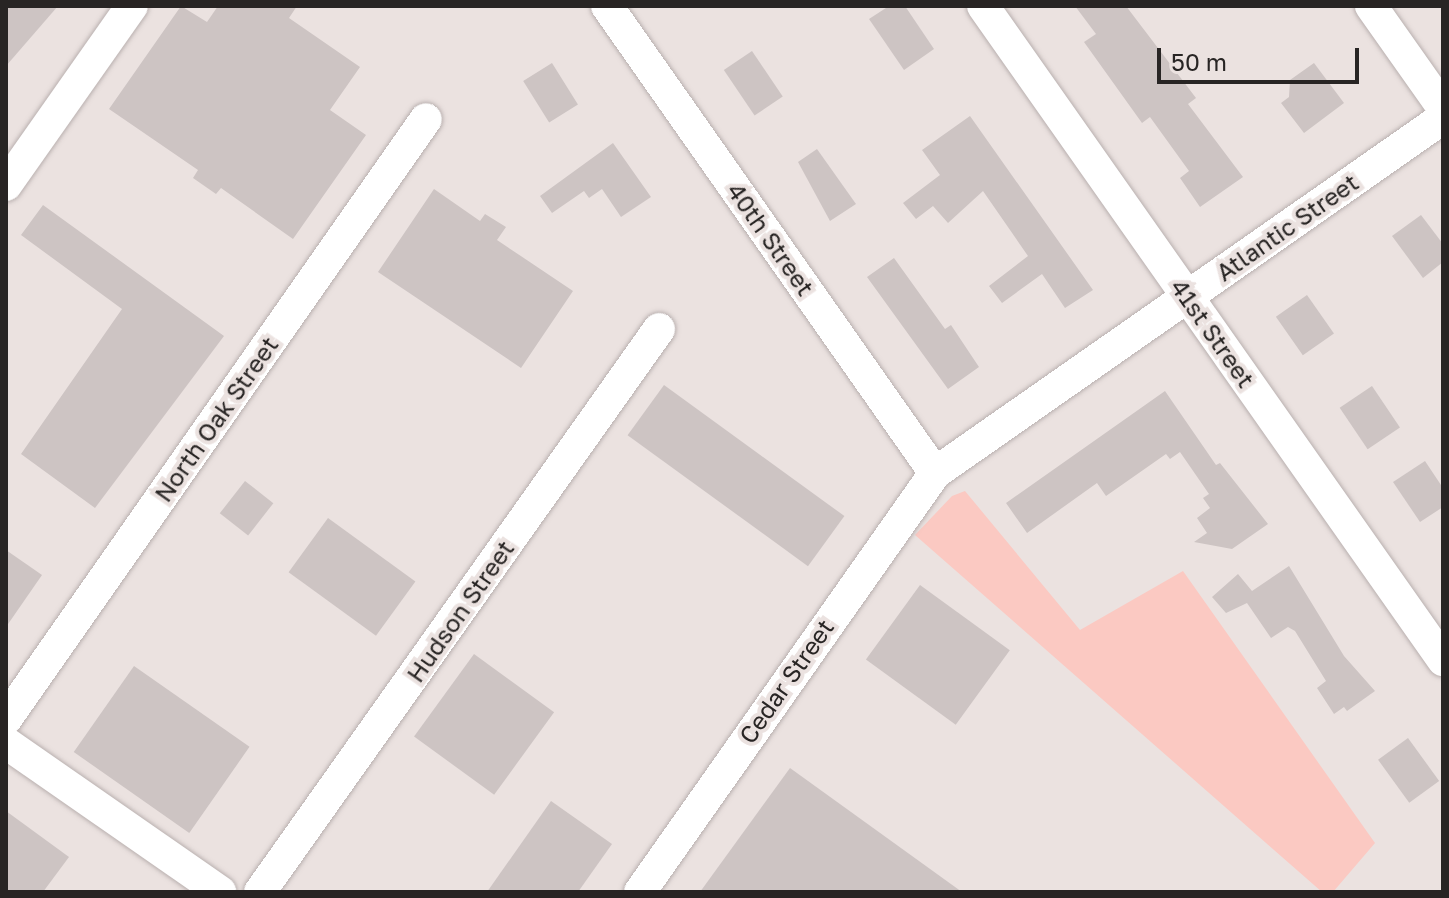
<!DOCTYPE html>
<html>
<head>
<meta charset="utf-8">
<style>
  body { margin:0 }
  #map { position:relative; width:1449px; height:898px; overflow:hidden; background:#ebe2e0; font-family:"Golos Text",sans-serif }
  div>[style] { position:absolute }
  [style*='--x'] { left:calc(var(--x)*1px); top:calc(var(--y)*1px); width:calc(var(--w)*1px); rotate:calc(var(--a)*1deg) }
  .green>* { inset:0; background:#fbc9c2 }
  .building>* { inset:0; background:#cdc4c3; transform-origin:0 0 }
  .roads { filter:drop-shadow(0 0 2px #b9b0af) drop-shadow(0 0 2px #b9b0af) }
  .street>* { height:32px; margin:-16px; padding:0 16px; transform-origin:16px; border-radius:16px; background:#fff }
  span { translate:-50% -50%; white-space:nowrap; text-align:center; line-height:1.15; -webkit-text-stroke:8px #ebe2e0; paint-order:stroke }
  .street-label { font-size:24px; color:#282524 }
  .frame { position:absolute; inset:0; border:8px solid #282524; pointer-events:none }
  .scale { position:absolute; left:1157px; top:48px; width:202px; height:36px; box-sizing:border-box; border:4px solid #282524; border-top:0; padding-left:10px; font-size:24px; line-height:28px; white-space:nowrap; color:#282524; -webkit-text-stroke:6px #ebe2e0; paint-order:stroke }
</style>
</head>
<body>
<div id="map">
  <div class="green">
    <div style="clip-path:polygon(965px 491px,1080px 630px,1183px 571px,1375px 843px,1333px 892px,1322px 892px,915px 535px,952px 496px)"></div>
  </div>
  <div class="building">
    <div style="clip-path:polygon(6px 6px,58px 6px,6px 66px)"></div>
    <div style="clip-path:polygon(181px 6px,207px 22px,218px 6px,297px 6px,289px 18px,360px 67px,330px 110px,366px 135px,293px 239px,221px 188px,216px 194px,193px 178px,198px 170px,109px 109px)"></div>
    <div style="clip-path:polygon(889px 6px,905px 6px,934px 49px,904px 70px,869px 19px)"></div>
    <div style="clip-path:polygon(1075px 6px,1126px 6px,1196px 98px,1188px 104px,1243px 177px,1200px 207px,1180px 178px,1189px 171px,1150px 117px,1142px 123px,1084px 42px,1096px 34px)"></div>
    <div style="left:752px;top:51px;width:55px;height:34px;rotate:56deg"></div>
    <div style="left:552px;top:63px;width:49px;height:34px;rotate:58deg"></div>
    <div style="clip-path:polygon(1314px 63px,1344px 103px,1304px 133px,1281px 103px,1289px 97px,1290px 80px)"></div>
    <div style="clip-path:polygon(970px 116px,1093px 290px,1065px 308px,1042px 274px,1002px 303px,989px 286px,1028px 256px,983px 191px,948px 223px,933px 206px,916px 219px,903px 203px,940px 175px,922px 150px)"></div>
    <div style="clip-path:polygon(613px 143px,651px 197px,621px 217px,602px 189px,589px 198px,584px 191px,552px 213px,540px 196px)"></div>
    <div style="clip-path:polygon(817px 149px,856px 204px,830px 221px,798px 162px)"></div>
    <div style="clip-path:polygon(434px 189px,480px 221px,485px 214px,506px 227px,497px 240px,573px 291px,521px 368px,378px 272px)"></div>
    <div style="clip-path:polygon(43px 205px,224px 336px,95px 508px,21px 454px,122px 309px,21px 235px)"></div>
    <div style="clip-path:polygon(1421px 215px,1443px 244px,1443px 262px,1423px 278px,1392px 236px)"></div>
    <div style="clip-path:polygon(894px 258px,945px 329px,951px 325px,979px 367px,948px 389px,867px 277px)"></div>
    <div style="left:1307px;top:295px;width:47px;height:38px;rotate:55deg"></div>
    <div style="left:664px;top:385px;width:223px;height:62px;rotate:36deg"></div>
    <div style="left:1372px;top:386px;width:50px;height:39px;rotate:56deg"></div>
    <div style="clip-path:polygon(1165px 391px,1216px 465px,1220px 463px,1268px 524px,1232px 549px,1194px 542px,1207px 533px,1197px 518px,1210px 508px,1203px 498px,1209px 494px,1180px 452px,1170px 459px,1166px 454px,1106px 496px,1097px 483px,1027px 533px,1006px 503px)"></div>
    <div style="clip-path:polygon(1425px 461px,1443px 488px,1443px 507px,1420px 522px,1393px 482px)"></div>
    <div style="left:245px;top:481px;width:36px;height:41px;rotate:38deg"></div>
    <div style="left:328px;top:518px;width:108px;height:67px;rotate:36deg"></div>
    <div style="clip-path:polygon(6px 550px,42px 575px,6px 627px)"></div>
    <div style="clip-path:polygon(1289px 566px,1344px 656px,1375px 691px,1347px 711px,1344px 707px,1334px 714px,1317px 688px,1326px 681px,1295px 631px,1288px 627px,1271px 638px,1247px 603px,1226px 613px,1212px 597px,1238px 574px,1252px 591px)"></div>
    <div style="left:920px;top:585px;width:111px;height:92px;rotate:36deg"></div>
    <div style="left:474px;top:654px;width:99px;height:102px;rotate:36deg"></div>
    <div style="left:134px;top:666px;width:141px;height:105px;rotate:35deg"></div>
    <div style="left:1408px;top:738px;width:53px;height:37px;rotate:54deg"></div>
    <div style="clip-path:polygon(790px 768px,962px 892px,700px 892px)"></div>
    <div style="clip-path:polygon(551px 801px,612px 844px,578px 892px,487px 892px)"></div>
    <div style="clip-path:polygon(6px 811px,69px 857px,43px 892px,6px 892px)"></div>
  </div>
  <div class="roads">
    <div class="street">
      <div style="--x:607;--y:6;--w:571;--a:54.92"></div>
      <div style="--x:983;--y:6;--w:800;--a:54.88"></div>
      <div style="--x:1371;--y:6;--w:125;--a:54.8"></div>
      <div style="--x:6;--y:185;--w:219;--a:-54.9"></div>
      <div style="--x:6;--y:719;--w:732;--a:-55.01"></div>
      <div style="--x:6;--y:743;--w:261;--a:34.8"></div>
      <div style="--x:260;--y:892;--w:690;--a:-54.67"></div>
      <div style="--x:640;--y:892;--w:512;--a:-54.85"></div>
      <div style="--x:935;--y:473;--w:620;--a:-34.95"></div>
    </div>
  </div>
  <div class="street-label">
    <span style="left:1287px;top:227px;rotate:-35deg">Atlantic Street</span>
    <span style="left:771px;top:239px;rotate:55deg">40th Street</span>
    <span style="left:1213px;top:333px;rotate:55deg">41st Street</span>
    <span style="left:216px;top:419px;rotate:-55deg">North Oak Street</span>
    <span style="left:460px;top:611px;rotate:-55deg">Hudson Street</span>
    <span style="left:786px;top:681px;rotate:-55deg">Cedar Street</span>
  </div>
  <div class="frame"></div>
  <div class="scale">50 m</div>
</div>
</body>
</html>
